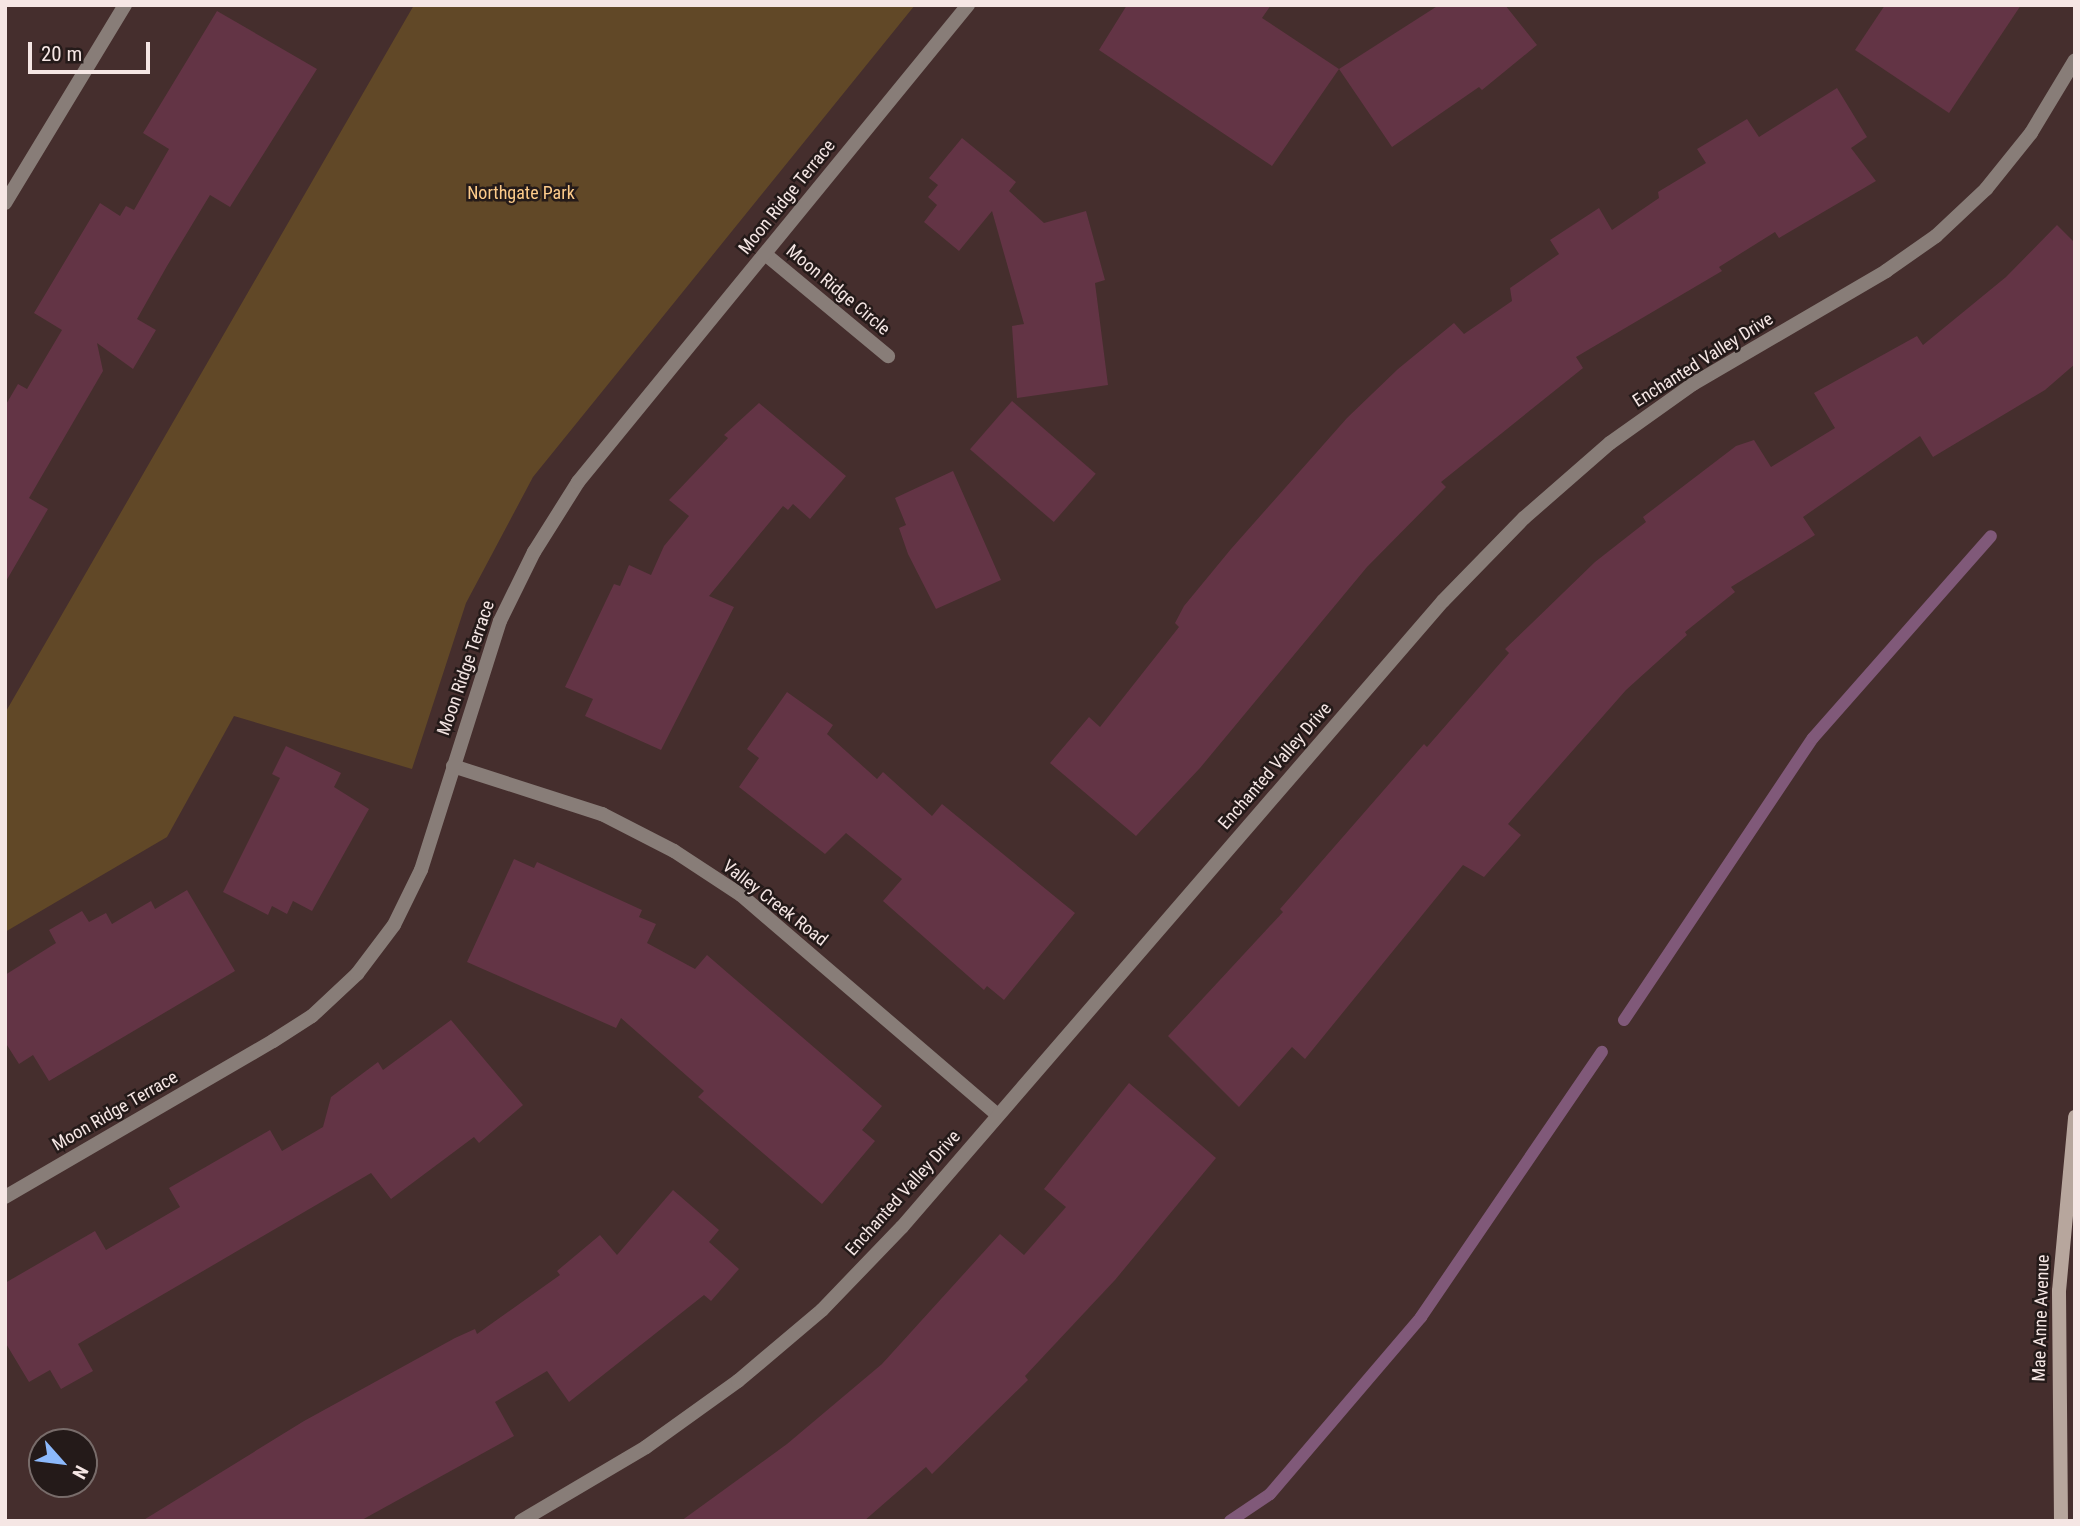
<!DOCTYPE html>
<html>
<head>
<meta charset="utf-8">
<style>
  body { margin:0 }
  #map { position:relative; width:2080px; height:1526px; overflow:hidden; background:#452e2d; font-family:"Roboto Condensed",sans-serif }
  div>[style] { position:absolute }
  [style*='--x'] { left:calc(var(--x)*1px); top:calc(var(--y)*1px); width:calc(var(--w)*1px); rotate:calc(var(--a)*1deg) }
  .green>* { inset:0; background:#614827 }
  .stream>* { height:12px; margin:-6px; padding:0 6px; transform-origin:6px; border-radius:6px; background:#805979 }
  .building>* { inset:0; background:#633445; transform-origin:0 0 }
  .minor>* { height:14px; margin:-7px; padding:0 7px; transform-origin:7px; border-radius:7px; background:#887d78 }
  .secondary>* { height:14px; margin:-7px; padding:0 7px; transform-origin:7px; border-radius:7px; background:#b7a69d }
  span { translate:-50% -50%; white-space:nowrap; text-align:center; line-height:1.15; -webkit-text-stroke:5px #241a19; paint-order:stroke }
  .park-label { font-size:18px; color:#fdcb8a }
  .street-label { font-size:18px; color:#f5e6e4 }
  .frame { position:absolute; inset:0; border:7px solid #f5e6e4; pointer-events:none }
  .north { position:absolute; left:28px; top:1428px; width:70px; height:70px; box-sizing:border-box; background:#241a19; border:2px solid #786c6a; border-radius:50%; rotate:118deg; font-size:19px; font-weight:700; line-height:28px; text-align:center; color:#f5e6e4 }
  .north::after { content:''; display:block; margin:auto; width:24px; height:32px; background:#8cb9fc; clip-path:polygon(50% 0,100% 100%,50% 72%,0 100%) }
  .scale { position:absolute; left:28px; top:42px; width:122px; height:32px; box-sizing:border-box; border:4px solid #f5e6e4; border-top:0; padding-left:9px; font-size:21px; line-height:24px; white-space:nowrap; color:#f5e6e4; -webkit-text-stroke:5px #241a19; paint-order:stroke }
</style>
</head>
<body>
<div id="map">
  <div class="green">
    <div style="clip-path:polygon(414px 5px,915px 5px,533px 477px,466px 603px,412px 769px,234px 716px,167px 837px,5px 932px,5px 713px)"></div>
  </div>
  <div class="stream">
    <div style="--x:1624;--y:1020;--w:339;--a:-56.2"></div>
    <div style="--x:1813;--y:738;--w:269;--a:-48.6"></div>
    <div style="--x:1230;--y:1521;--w:48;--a:-34"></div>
    <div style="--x:1270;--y:1494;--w:233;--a:-49.5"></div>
    <div style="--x:1421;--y:1317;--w:321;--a:-55.7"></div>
  </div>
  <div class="building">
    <div style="clip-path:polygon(1127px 5px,1271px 5px,1262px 18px,1339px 69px,1439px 5px,1505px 5px,1537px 45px,1482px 90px,1479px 87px,1392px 147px,1339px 69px,1272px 166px,1099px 50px)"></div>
    <div style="clip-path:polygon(1885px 5px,2021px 5px,1949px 113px,1855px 50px)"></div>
    <div style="clip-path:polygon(217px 11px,317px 69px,230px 207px,210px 195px,167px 266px,137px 319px,156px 330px,133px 369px,97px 343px,103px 371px,29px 498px,48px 509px,5px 583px,5px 406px,18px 384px,27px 389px,62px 330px,34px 313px,100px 203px,120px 216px,126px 206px,134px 210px,169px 149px,143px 133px)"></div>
    <div style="clip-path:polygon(1837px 88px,1867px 137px,1851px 148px,1876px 181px,1779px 238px,1775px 232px,1719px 267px,1722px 271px,1576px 357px,1583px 368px,1441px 482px,1446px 487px,1367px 567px,1200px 768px,1136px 836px,1050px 763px,1089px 717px,1100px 727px,1179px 627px,1175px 623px,1184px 606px,1231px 549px,1347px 418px,1398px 369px,1454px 323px,1464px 334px,1512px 301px,1510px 288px,1559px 254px,1550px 240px,1599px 208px,1612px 230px,1659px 198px,1658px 192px,1706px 163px,1697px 149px,1747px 119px,1759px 137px)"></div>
    <div style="clip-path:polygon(962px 138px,1016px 182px,1009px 191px,1044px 223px,1086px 211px,1105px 280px,1095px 283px,1108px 385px,1017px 398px,1012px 326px,1024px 324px,992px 211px,959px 251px,924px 222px,937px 205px,928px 197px,938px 185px,929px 178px)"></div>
    <div style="clip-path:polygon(2057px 225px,2075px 243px,2075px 364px,2045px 390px,1933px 457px,1920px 436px,1803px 517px,1815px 535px,1731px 587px,1735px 592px,1685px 632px,1687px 635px,1626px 690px,1508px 824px,1521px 835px,1484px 877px,1463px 865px,1305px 1059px,1292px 1047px,1239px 1107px,1168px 1036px,1283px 912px,1280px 909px,1424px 744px,1427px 747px,1509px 653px,1505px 649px,1595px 562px,1646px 522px,1643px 517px,1736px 446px,1754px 440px,1771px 467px,1835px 428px,1814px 393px,1917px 336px,1923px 345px,2006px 277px)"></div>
    <div style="left:1012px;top:401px;width:111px;height:64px;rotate:41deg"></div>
    <div style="clip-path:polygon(759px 403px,846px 476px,810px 519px,793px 504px,788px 510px,783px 506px,709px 596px,734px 607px,661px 750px,585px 716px,593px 699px,565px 687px,614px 584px,620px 586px,629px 565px,651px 575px,664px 546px,689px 516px,669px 500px,728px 438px,724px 435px)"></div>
    <div style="clip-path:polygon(953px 471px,1001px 580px,936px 609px,908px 554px,899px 528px,906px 525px,895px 498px)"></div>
    <div style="clip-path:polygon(787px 692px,833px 725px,827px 734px,877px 779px,883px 772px,932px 816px,942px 804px,1075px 913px,1004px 1000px,987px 986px,984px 990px,883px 901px,902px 879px,846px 833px,825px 854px,739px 787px,759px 758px,747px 749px)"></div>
    <div style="clip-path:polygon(286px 746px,341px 773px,334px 787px,369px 809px,312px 911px,293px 901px,287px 914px,272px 906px,268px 915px,223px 892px,280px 778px,272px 774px)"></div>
    <div style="clip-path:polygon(514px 859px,534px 868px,537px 862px,642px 910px,639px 917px,656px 924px,647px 943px,695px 969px,707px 955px,882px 1106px,862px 1130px,875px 1141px,822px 1204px,698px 1097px,704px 1091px,621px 1018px,616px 1028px,467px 962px)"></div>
    <div style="clip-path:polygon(187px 890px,235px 971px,49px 1081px,33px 1055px,19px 1064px,5px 1042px,5px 975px,56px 943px,49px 930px,82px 911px,89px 922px,106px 913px,112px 924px,151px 901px,155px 909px)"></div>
    <div style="clip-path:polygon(451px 1020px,523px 1105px,479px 1143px,474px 1137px,391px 1199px,371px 1173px,78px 1344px,93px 1371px,61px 1389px,50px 1370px,29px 1382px,5px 1342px,5px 1283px,95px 1231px,106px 1250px,180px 1207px,169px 1188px,270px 1130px,282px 1151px,323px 1127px,331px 1097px,378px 1062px,383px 1070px)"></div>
    <div style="clip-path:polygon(1129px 1083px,1216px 1158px,1115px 1280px,1025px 1376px,1028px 1380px,932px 1474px,926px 1467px,864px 1521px,681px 1521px,787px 1444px,882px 1364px,1000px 1234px,1024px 1255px,1066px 1207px,1044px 1189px)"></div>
    <div style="clip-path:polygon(673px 1190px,719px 1230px,709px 1242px,739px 1269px,711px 1301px,704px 1295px,569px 1402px,547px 1371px,495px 1402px,514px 1436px,360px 1521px,142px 1521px,304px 1421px,455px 1338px,475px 1329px,477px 1334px,560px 1275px,557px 1271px,600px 1235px,617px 1255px)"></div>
  </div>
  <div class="minor">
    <div style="--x:5;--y:203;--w:232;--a:-58.8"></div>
    <div style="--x:765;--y:254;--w:160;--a:39.7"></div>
    <div style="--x:453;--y:766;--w:157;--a:17.9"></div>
    <div style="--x:602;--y:814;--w:81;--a:27.2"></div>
    <div style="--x:674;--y:851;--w:80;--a:33.3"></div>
    <div style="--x:741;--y:895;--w:338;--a:40.6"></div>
    <div style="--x:5;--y:1197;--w:310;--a:-30.2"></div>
    <div style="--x:273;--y:1041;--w:46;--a:-32.7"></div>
    <div style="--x:312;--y:1016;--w:62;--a:-43"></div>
    <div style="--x:357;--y:974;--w:61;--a:-52.9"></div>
    <div style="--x:394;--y:925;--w:61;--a:-63.9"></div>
    <div style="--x:421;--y:870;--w:261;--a:-72.4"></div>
    <div style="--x:500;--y:621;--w:77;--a:-63.8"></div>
    <div style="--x:534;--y:552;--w:83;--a:-57.8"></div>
    <div style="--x:578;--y:482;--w:616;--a:-50.73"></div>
    <div style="--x:521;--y:1521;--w:145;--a:-30.6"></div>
    <div style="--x:646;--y:1447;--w:113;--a:-35.7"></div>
    <div style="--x:738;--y:1381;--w:110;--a:-40.2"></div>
    <div style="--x:822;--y:1310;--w:115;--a:-46.1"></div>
    <div style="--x:902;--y:1227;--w:827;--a:-49.17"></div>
    <div style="--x:1443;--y:601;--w:116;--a:-45.7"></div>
    <div style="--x:1524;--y:518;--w:114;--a:-41.1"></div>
    <div style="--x:1610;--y:443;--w:102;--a:-35.4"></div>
    <div style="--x:1693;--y:384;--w:224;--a:-30.3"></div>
    <div style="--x:1886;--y:271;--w:61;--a:-35"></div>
    <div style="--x:1936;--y:236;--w:69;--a:-43.2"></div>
    <div style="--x:1986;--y:189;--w:72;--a:-51.2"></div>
    <div style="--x:2031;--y:133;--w:85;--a:-58.9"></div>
  </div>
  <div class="secondary">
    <div style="--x:2061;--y:1521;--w:230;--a:-90.5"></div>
    <div style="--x:2059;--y:1291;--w:175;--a:-84.7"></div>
  </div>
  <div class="park-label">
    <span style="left:521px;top:193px">Northgate Park</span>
  </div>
  <div class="street-label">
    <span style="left:787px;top:197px;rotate:-51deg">Moon Ridge Terrace</span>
    <span style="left:838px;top:290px;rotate:40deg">Moon Ridge Circle</span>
    <span style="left:1703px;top:360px;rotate:-32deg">Enchanted Valley Drive</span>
    <span style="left:466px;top:668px;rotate:-71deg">Moon Ridge Terrace</span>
    <span style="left:1275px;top:766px;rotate:-49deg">Enchanted Valley Drive</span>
    <span style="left:775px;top:903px;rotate:38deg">Valley Creek Road</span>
    <span style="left:115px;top:1111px;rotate:-30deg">Moon Ridge Terrace</span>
    <span style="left:903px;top:1193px;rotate:-48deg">Enchanted Valley Drive</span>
    <span style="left:2041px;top:1318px;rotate:-88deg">Mae Anne Avenue</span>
  </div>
  <div class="frame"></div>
  <div class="north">N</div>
  <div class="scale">20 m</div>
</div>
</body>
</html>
